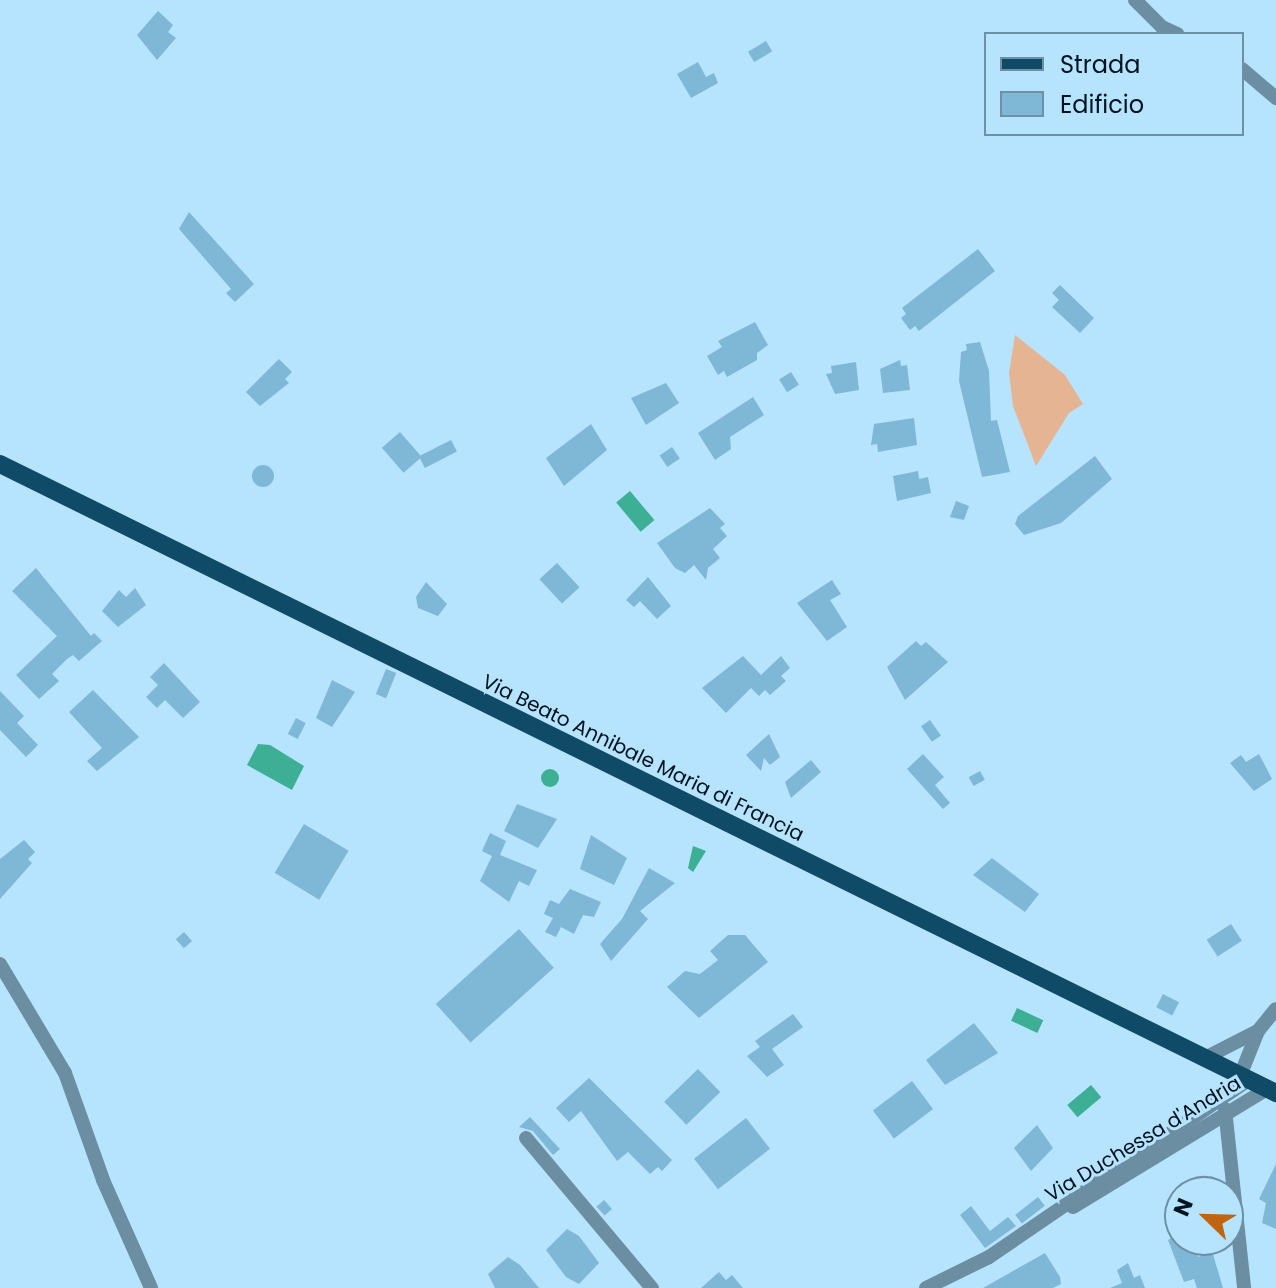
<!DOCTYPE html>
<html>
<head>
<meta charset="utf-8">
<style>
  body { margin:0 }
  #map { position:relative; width:1276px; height:1288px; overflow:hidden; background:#b6e3fe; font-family:Poppins,sans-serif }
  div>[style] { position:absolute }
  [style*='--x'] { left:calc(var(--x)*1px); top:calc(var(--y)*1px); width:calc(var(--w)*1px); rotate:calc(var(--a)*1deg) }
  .green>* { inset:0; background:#e5b493 }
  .water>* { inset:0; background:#3daf95; transform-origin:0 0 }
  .round { border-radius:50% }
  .building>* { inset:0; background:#7fb7d7; transform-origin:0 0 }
  .minor>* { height:14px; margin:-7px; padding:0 7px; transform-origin:7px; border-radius:7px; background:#6b8ea2 }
  .major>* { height:18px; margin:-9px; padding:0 9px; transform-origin:9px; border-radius:9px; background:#0f4b67 }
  span { translate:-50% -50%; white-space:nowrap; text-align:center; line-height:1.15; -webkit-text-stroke:6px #b6e3fe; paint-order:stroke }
  .street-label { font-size:20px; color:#00131f }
  .legend { position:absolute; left:984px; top:32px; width:260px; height:104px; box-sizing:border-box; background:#b6e3fe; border:2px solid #6d90a5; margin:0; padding:10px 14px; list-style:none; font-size:24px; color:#00131f }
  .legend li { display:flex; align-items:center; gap:16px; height:40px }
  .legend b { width:40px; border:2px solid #6d90a5 }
  .north { position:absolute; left:1164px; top:1176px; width:80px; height:80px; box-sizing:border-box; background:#b6e3fe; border:2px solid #6d90a5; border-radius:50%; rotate:293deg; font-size:22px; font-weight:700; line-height:32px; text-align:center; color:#00131f }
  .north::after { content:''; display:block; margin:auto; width:28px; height:36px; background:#bf6410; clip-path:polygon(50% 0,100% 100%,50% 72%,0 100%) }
</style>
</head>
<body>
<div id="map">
  <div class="green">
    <div style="clip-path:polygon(1015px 335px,1065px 375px,1083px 404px,1069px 413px,1036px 466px,1013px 406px,1009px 373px)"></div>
  </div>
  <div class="water">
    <div style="left:630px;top:491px;width:38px;height:18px;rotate:50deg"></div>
    <div style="clip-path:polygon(258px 744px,270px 745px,304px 766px,292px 790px,247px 765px)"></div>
    <div class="round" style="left:541px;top:769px;width:18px;height:18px"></div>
    <div style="clip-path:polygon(693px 846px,706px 851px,693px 872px,688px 868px)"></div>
    <div style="left:1017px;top:1008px;width:29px;height:14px;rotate:25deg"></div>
    <div style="left:1091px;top:1085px;width:16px;height:31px;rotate:50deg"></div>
  </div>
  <div class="building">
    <div style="clip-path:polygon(158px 11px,173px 25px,168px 32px,176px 38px,157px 60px,137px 35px)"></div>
    <div style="left:766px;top:41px;width:12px;height:21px;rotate:59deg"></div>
    <div style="clip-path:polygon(698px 62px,706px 77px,714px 73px,718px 83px,691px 98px,677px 74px)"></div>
    <div style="clip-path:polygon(189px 212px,254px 284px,235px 302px,226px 293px,231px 289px,179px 229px)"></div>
    <div style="clip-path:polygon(978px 249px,995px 271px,919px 331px,915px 326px,910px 330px,901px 318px,906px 314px,902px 308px)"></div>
    <div style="clip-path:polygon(1060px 285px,1094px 318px,1080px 333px,1052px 307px,1059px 300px,1052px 293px)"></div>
    <div style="clip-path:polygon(755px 322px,768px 345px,757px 353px,757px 360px,727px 377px,724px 371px,718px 375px,707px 356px,722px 347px,718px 341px)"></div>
    <div style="clip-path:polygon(980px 342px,989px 371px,991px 421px,997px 420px,1010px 472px,982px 477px,959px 381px,961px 352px,967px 350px,966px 344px)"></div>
    <div style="clip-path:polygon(279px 359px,292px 372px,285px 379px,289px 383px,260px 406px,246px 392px)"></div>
    <div style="clip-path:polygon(900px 360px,901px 366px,907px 365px,910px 390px,883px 393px,880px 369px)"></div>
    <div style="clip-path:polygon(856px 362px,859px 390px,835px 394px,826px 374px,832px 373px,831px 366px)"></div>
    <div style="left:791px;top:372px;width:15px;height:14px;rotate:58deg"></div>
    <div style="clip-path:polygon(666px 383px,679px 403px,646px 425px,631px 398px)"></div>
    <div style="clip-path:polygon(753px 397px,764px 415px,730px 437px,731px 449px,715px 460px,698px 433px)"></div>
    <div style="clip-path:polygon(914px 418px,917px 445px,878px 452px,877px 444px,871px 445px,874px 424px)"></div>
    <div style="clip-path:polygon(591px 424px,607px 450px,564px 486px,546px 458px)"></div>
    <div style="left:400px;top:432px;width:33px;height:24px;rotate:49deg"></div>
    <div style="left:451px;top:440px;width:13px;height:36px;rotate:63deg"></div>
    <div style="left:672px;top:447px;width:14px;height:15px;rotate:56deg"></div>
    <div style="clip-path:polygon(1095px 456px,1112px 479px,1061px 523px,1024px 535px,1015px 524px,1018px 516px)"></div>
    <div class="round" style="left:252px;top:465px;width:22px;height:22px"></div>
    <div style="clip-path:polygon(918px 471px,919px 479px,928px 477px,931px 493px,897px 501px,893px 476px)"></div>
    <div style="clip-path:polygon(956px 501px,969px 506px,964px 520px,950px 517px)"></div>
    <div style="clip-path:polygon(710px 508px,725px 524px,720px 528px,727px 536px,713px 549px,720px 558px,708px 568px,706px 580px,694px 565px,685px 573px,675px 568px,657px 543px)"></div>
    <div style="left:557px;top:563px;width:33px;height:24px;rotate:47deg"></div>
    <div style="clip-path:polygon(36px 568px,91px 636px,94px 633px,102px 641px,79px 661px,73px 655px,67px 659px,52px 674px,59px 681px,39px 699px,16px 675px,57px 636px,12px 591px)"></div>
    <div style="clip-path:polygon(648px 577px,671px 606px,657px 619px,640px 601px,634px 607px,626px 600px)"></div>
    <div style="clip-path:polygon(832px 580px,841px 594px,830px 600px,847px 627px,827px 641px,797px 603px)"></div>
    <div style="clip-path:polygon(426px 582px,447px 604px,438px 616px,418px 608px,416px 597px)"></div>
    <div style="clip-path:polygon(135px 588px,146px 605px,118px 627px,102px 611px,119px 590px,126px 597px)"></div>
    <div style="clip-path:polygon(916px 641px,921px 646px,926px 642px,948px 662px,905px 700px,887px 667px)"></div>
    <div style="clip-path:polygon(743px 656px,761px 675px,781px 656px,790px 668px,781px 676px,786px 681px,770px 695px,765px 690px,759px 696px,751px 688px,726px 713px,702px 688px)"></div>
    <div style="clip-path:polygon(164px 663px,200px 702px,183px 718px,165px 700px,157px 708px,146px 697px,158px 685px,150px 677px)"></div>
    <div style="left:386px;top:669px;width:11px;height:27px;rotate:22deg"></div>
    <div style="clip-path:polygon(332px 680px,355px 692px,332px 727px,316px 718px)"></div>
    <div style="clip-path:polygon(93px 690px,139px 737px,97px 771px,87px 761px,102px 748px,69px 712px)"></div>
    <div style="clip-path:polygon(0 691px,24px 716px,17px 723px,38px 745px,26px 757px,0 730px)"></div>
    <div style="left:296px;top:718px;width:11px;height:18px;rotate:27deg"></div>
    <div style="left:930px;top:720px;width:19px;height:11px;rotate:55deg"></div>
    <div style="clip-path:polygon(769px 734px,780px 757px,770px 765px,764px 758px,761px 771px,746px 755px)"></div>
    <div style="clip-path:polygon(923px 754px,944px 777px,935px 785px,950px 803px,943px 809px,907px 769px)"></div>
    <div style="clip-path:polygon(1259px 754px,1272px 779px,1254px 791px,1230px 763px,1241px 755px,1246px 762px)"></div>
    <div style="clip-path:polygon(811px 760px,821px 772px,791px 798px,785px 782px)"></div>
    <div style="left:980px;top:771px;width:10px;height:13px;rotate:61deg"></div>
    <div style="clip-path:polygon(517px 804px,557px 819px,538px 848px,504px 831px)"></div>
    <div style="left:304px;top:824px;width:52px;height:57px;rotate:31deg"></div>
    <div style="clip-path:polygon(490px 833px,506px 841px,500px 855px,537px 870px,529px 886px,519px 881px,509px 902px,480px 881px,492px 856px,482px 851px)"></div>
    <div style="clip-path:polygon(591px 835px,627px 858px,614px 885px,580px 869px)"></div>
    <div style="clip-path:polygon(24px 840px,35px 852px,28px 859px,32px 863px,0 899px,0 859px)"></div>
    <div style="clip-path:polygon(992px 858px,1039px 894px,1025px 912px,973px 875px)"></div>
    <div style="clip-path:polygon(649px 868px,675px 883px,640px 911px,648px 919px,611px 961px,600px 944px,622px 919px)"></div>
    <div style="clip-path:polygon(570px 889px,601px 902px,594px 917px,583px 915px,574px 934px,561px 927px,556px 937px,545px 932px,553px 918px,544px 914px,550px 900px,559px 904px)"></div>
    <div style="left:1231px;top:924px;width:20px;height:29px;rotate:57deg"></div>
    <div style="left:519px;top:929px;width:52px;height:112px;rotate:48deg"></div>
    <div style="left:184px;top:932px;width:12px;height:11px;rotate:48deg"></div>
    <div style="clip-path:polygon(728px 935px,745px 935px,768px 962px,699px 1018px,667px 987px,685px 971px,700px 974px,718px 960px,710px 951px)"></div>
    <div style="left:1163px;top:994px;width:18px;height:15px;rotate:27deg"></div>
    <div style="clip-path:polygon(793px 1014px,803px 1027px,772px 1049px,784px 1065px,767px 1077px,747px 1056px,760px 1047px,755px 1041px)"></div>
    <div style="clip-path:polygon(974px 1023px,998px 1053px,945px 1085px,926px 1060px)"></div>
    <div style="left:698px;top:1069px;width:32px;height:47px;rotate:46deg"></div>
    <div style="clip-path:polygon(589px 1078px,672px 1160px,662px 1171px,658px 1167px,650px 1174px,628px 1152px,617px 1161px,581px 1111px,569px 1122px,556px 1108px)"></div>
    <div style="left:912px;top:1081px;width:35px;height:49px;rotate:53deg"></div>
    <div style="clip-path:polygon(530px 1117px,560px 1149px,553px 1155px,533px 1131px,519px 1127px)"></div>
    <div style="left:746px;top:1118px;width:39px;height:66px;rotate:52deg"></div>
    <div style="clip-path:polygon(1037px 1125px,1053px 1148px,1031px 1171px,1014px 1148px)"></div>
    <div style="clip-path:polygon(1276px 1164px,1276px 1229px,1262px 1223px,1266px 1203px,1259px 1199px)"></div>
    <div style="left:1038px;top:1197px;width:11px;height:29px;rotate:52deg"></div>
    <div style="left:604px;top:1200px;width:12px;height:10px;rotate:48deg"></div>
    <div style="clip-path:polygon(971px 1206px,990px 1231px,1008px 1217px,1016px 1226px,985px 1248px,960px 1215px)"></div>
    <div style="clip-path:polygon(567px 1229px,579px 1236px,599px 1263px,579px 1284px,566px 1277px,546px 1250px)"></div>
    <div style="clip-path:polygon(1180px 1233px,1180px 1240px,1192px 1240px,1198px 1257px,1212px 1251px,1223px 1288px,1197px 1288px,1194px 1279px,1184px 1282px,1168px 1240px)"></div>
    <div style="clip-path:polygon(1045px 1253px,1060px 1277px,1061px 1284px,1053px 1288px,983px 1288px)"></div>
    <div style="clip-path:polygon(508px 1257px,520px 1265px,539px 1288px,495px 1288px,488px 1274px)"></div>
    <div style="clip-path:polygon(1128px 1263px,1134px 1278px,1140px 1275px,1145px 1288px,1110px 1288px,1122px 1283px,1117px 1270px)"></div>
    <div style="clip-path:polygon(719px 1272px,726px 1280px,732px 1275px,743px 1288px,701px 1288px)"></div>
  </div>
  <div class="minor">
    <div style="--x:1135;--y:0;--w:38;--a:45"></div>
    <div style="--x:1162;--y:27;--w:17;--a:25"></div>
    <div style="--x:1242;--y:69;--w:45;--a:40.5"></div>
    <div style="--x:0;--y:964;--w:127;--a:59.2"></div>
    <div style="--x:65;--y:1073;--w:114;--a:70.4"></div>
    <div style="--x:103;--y:1180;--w:118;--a:66"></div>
    <div style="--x:1203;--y:1059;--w:62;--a:-27"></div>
    <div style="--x:1240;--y:1076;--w:48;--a:-68.2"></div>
    <div style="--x:1258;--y:1031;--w:28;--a:-51"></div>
    <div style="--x:1225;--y:1109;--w:180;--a:83.9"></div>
    <div style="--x:526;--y:1138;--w:196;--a:50"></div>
    <div style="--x:1073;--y:1207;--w:227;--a:-31.3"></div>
    <div style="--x:926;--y:1288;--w:70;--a:-26.2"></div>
    <div style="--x:989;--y:1257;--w:314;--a:-34.3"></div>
  </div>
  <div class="major">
    <div style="--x:0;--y:464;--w:1423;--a:26.24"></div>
  </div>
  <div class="street-label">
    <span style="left:643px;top:758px;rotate:26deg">Via Beato Annibale Maria di Francia</span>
    <span style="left:1143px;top:1139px;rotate:-31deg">Via Duchessa d'Andria</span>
  </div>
  <ul class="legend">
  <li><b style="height:10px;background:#0f4b67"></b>Strada</li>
  <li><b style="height:22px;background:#7fb7d7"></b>Edificio</li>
  </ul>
  <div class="north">N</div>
</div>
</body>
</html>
